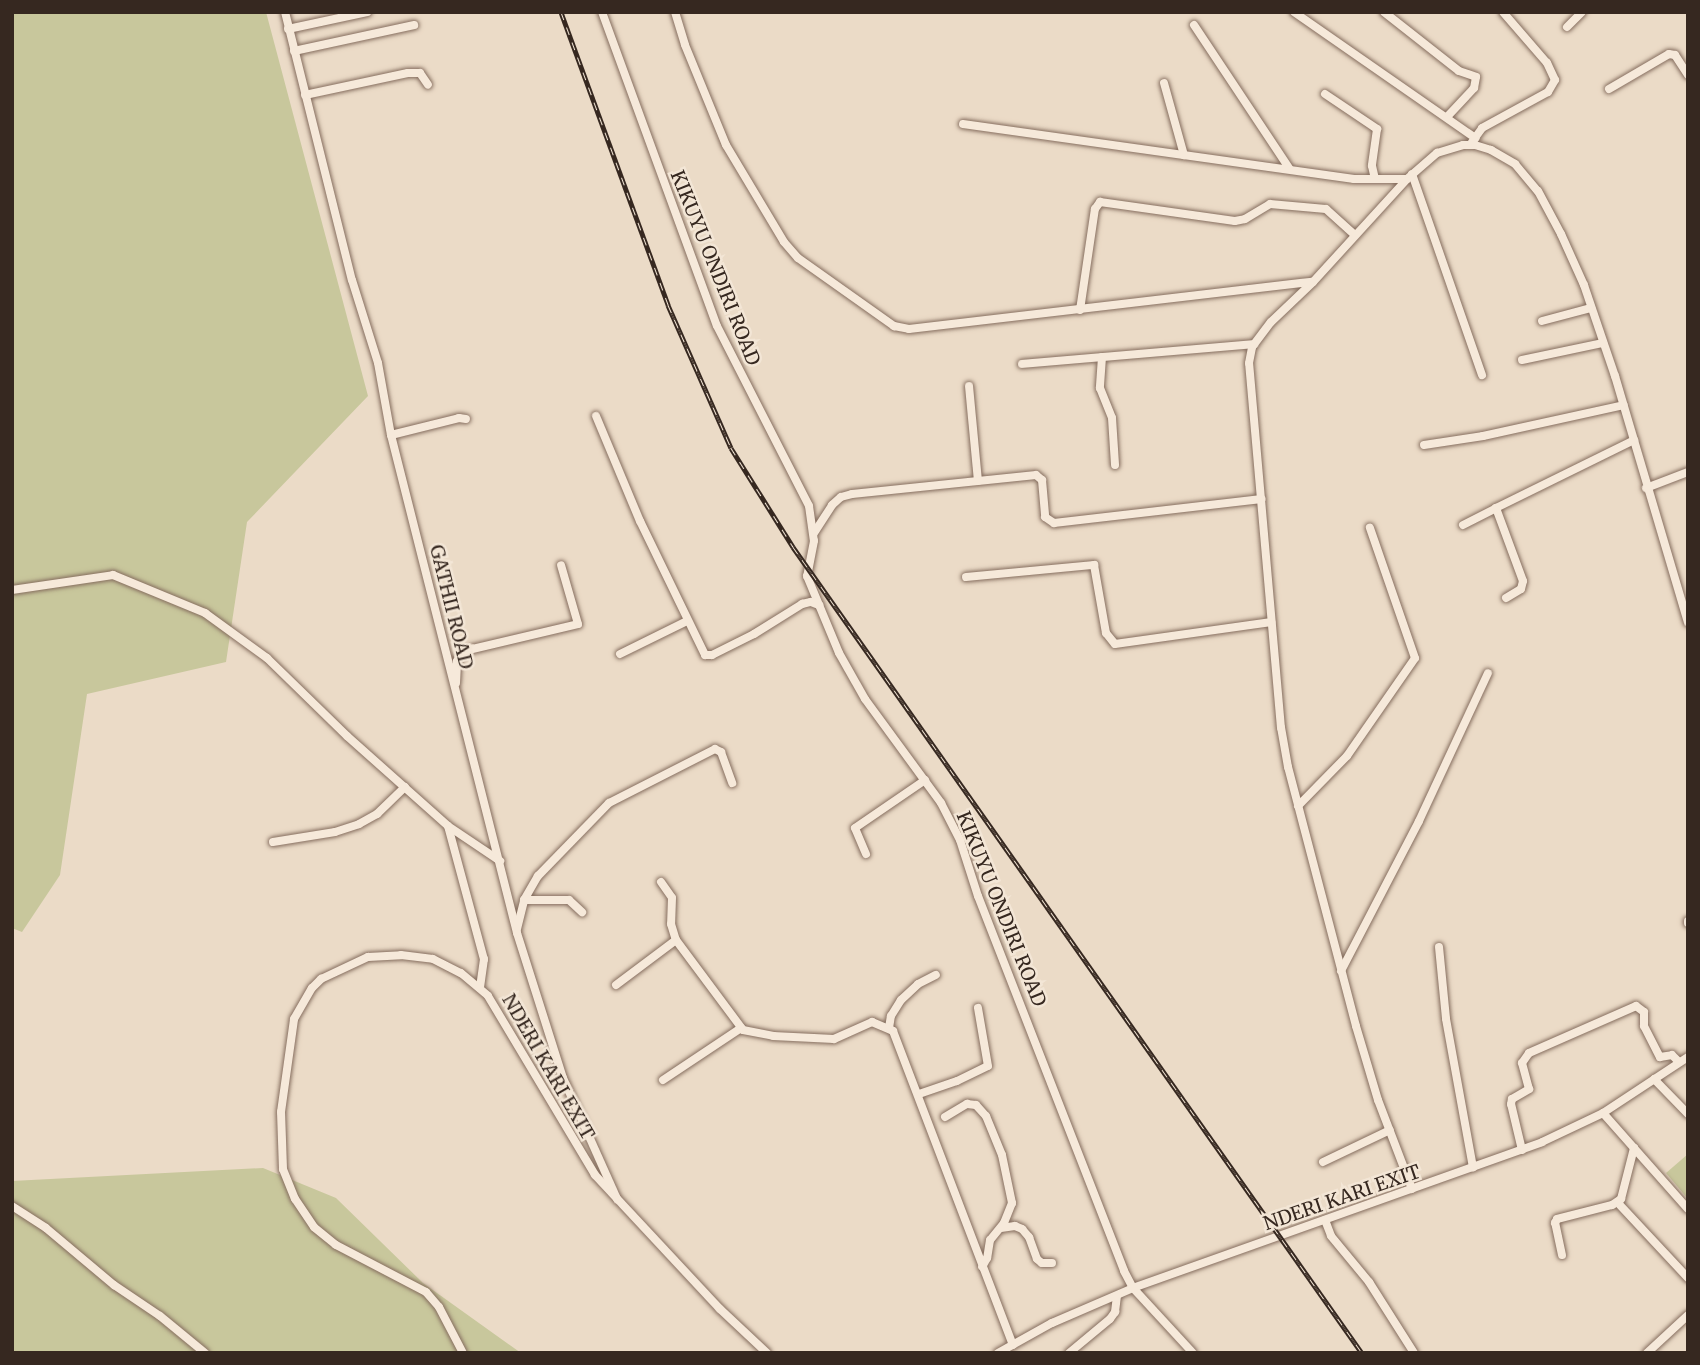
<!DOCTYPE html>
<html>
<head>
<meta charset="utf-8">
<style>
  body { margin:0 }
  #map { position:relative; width:1700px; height:1365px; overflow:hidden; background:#ebdbc7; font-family:Merriweather,serif }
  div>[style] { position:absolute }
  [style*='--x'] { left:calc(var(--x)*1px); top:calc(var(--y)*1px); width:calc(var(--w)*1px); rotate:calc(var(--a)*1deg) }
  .green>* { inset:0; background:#c8c79c }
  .roads { filter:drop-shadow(0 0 2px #856d5e) drop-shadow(0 0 2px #856d5e) }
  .minor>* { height:8px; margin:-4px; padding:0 4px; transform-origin:4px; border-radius:4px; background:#f6e9da }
  .rail>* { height:5px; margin-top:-2.5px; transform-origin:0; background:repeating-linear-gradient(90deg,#f3e6d6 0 8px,#362820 0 16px); box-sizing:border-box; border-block:2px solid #362820 }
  span { translate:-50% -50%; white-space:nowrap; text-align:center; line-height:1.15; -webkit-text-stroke:5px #f3e6d6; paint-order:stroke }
  .street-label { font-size:19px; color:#362820 }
  .frame { position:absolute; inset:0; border:14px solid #362820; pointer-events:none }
</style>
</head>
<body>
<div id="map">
  <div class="green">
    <div style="clip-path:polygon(12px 12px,266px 12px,368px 396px,247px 522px,226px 662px,87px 694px,60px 875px,22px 932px,12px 928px)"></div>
    <div style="clip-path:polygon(1688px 1154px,1688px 1199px,1666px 1173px)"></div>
    <div style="clip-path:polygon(263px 1168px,336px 1198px,423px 1283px,521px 1353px,12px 1353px,12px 1181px)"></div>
  </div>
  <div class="roads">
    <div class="minor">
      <div style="--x:285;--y:12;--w:276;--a:76"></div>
      <div style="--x:352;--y:280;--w:87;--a:72.6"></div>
      <div style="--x:378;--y:363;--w:73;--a:79.8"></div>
      <div style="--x:391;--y:435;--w:514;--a:75.8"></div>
      <div style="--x:517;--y:933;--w:152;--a:72.4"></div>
      <div style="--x:563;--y:1078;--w:133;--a:65.9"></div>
      <div style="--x:602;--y:12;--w:334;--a:69.9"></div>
      <div style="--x:717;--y:326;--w:202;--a:62.9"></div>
      <div style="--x:809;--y:506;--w:35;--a:82"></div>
      <div style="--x:814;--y:541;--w:36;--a:101"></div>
      <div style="--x:807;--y:576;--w:83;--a:67.4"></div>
      <div style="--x:839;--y:653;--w:53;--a:60.5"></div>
      <div style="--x:865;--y:699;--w:129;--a:53.8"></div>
      <div style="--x:941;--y:803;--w:42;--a:62.8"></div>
      <div style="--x:960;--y:840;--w:59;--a:72.2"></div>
      <div style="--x:978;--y:896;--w:402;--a:68.7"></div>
      <div style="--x:1124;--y:1271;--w:19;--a:62"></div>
      <div style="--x:1133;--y:1288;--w:88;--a:47.3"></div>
      <div style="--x:675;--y:12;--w:34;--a:73"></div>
      <div style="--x:685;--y:45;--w:108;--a:67.7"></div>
      <div style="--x:726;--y:145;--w:113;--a:59.1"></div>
      <div style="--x:784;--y:242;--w:21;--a:49"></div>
      <div style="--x:798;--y:258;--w:118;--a:35.3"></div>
      <div style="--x:894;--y:326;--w:15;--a:11"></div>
      <div style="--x:909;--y:329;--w:406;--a:-6.7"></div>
      <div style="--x:1294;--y:12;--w:221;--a:34.8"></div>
      <div style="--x:1384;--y:12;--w:95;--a:38.2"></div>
      <div style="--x:1459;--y:71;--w:18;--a:19"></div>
      <div style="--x:1476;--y:77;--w:11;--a:100"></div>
      <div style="--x:1474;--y:88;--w:38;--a:133"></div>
      <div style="--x:1194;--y:25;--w:172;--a:56.4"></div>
      <div style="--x:1567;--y:27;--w:21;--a:-45"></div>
      <div style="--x:288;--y:29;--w:81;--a:-12.1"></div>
      <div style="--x:294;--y:51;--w:123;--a:-12.2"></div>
      <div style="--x:1164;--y:83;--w:75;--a:74.5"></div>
      <div style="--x:1609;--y:89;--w:69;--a:-30.3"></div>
      <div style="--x:1669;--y:54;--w:6;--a:9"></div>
      <div style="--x:1675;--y:55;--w:24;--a:57"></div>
      <div style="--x:1325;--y:94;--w:63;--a:33.9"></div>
      <div style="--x:1377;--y:129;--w:37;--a:98"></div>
      <div style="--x:1372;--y:166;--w:13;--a:77"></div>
      <div style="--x:305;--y:95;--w:105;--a:-12.1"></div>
      <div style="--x:408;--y:73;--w:12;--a:0"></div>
      <div style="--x:420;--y:73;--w:14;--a:56"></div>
      <div style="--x:963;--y:124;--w:395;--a:8"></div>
      <div style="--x:1354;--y:179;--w:53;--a:0"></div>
      <div style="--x:1472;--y:142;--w:17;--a:-54"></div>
      <div style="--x:1482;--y:128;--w:75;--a:-28.6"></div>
      <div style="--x:1548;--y:92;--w:14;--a:-60"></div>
      <div style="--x:1555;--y:80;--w:19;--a:-115"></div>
      <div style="--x:1547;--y:63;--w:67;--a:-130.8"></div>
      <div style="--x:1412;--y:174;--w:213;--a:70.8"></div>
      <div style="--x:1080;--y:310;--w:102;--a:-81.6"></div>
      <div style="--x:1095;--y:209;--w:9;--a:-54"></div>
      <div style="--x:1100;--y:202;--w:136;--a:8"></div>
      <div style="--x:1235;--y:221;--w:10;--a:-11"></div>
      <div style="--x:1245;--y:219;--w:29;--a:-31"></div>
      <div style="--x:1270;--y:204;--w:56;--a:5.1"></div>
      <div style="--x:1326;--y:209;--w:38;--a:42"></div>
      <div style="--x:1542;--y:321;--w:51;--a:-14.9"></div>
      <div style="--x:1102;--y:357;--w:31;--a:94"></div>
      <div style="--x:1100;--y:388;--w:32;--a:68"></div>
      <div style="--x:1112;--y:418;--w:47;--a:86.3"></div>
      <div style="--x:1522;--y:360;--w:83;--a:-11.9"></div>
      <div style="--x:1022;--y:364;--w:233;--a:-4.9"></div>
      <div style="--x:969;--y:386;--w:95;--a:84.6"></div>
      <div style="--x:596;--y:416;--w:114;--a:67.3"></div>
      <div style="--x:640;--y:521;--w:149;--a:64.1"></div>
      <div style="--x:705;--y:655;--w:7;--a:0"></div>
      <div style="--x:712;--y:655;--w:47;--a:-26.6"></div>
      <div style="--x:754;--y:634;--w:57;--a:-32"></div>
      <div style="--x:802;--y:604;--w:9;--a:-13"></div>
      <div style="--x:811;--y:602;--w:9;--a:21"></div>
      <div style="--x:391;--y:435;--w:70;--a:-14"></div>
      <div style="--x:459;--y:418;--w:7;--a:8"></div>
      <div style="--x:1424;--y:445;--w:60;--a:-8.7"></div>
      <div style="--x:1483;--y:436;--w:144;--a:-12.4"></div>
      <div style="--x:1646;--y:488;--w:45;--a:-20.9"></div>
      <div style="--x:1463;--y:525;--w:37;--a:-27"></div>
      <div style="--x:814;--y:533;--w:33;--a:-57"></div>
      <div style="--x:832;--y:505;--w:12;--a:-42"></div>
      <div style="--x:841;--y:497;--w:11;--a:-15"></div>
      <div style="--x:852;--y:494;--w:185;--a:-5.9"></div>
      <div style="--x:1036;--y:475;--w:8;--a:40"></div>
      <div style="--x:1042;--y:480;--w:37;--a:85"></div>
      <div style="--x:1045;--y:517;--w:11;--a:34"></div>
      <div style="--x:1054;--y:523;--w:209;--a:-6.6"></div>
      <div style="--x:966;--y:577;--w:129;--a:-5.4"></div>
      <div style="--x:1094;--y:565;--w:69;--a:80"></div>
      <div style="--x:1106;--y:633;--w:14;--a:51"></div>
      <div style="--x:1115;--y:644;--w:158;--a:-8"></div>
      <div style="--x:12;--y:590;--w:102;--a:-8.4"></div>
      <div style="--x:113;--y:575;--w:100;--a:22.4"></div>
      <div style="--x:205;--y:613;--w:77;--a:36"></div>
      <div style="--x:267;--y:658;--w:112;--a:44.3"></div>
      <div style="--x:347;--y:736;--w:135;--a:41.7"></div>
      <div style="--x:448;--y:826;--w:63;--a:33.9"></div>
      <div style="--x:1506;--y:598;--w:17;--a:-31"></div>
      <div style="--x:1521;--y:589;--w:8;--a:-76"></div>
      <div style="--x:1523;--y:581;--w:78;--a:-110.3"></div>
      <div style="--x:1496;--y:508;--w:154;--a:-26.2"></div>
      <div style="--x:620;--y:654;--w:75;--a:-26.2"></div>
      <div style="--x:456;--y:683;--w:22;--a:-87"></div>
      <div style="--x:457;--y:661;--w:12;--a:-55"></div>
      <div style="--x:464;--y:651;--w:117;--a:-13.3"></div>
      <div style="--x:578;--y:624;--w:61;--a:-106.1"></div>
      <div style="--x:1298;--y:806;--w:70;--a:-45.6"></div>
      <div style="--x:1347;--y:756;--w:119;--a:-55.2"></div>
      <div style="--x:1415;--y:658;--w:138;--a:-109.1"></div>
      <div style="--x:448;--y:826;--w:138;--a:74.9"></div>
      <div style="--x:484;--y:959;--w:29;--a:98"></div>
      <div style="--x:273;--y:842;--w:63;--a:-9.2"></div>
      <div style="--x:335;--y:832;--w:25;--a:-18"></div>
      <div style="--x:359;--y:824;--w:21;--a:-29"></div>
      <div style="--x:377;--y:814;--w:39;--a:-44"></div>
      <div style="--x:866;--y:854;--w:28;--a:-113"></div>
      <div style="--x:855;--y:828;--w:85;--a:-34.4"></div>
      <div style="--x:661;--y:882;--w:19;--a:55"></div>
      <div style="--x:672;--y:898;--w:26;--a:92"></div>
      <div style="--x:671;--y:924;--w:17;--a:73"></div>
      <div style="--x:676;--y:940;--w:112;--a:53.3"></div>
      <div style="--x:743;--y:1030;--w:31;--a:11"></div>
      <div style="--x:773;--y:1036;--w:61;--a:2.8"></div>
      <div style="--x:834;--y:1039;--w:42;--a:-24.1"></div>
      <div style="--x:872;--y:1022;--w:23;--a:23"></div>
      <div style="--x:893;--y:1031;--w:336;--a:69.1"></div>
      <div style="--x:524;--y:900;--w:45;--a:0"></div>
      <div style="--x:569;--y:900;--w:18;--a:43"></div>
      <div style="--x:1688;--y:921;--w:2;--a:90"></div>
      <div style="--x:517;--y:929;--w:30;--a:-76"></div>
      <div style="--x:524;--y:900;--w:28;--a:-60"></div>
      <div style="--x:538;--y:876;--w:102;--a:-45.8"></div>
      <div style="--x:609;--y:803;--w:119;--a:-27"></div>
      <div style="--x:715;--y:749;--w:7;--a:27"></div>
      <div style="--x:721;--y:752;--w:33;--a:70"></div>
      <div style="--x:1439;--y:947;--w:72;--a:84.4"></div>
      <div style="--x:1446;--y:1019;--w:151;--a:79.7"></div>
      <div style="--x:1341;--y:971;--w:169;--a:-62.5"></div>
      <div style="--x:1419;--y:821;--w:163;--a:-65"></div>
      <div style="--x:616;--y:985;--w:75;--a:-36.9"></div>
      <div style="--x:889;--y:1028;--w:12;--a:-81"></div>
      <div style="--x:891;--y:1016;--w:19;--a:-58"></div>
      <div style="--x:901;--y:1000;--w:23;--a:-43"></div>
      <div style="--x:918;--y:984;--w:20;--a:-27"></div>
      <div style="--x:1654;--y:1079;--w:49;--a:45.8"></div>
      <div style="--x:663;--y:1080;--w:94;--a:-33.7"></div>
      <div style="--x:919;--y:1094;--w:40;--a:-18.9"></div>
      <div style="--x:957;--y:1081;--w:34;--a:-26"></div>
      <div style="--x:988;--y:1066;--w:59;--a:-99.8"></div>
      <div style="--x:1603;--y:1113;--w:128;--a:48.5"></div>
      <div style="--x:945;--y:1117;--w:26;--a:-31"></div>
      <div style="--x:967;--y:1104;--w:9;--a:6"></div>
      <div style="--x:976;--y:1105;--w:15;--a:48"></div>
      <div style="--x:986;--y:1116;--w:42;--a:67.7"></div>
      <div style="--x:1002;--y:1155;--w:49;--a:78.2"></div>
      <div style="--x:1012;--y:1203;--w:22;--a:112"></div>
      <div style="--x:1004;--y:1223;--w:22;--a:129"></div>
      <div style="--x:990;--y:1240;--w:18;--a:99"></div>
      <div style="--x:987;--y:1258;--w:10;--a:119"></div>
      <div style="--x:1522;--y:1150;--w:47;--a:-103.4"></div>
      <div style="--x:1511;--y:1104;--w:5;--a:-79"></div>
      <div style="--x:1512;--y:1099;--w:20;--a:-30"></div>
      <div style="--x:1529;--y:1089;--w:27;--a:-105"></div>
      <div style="--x:1522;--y:1063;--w:12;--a:-55"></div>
      <div style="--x:1529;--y:1053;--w:117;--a:-23.7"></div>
      <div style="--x:1636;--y:1006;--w:10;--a:37"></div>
      <div style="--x:1644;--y:1012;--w:14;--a:90"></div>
      <div style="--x:1644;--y:1026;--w:35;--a:63"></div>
      <div style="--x:1660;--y:1057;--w:12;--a:-9"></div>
      <div style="--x:1672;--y:1055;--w:10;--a:45"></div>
      <div style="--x:1323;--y:1162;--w:74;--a:-25.5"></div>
      <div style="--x:1412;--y:1189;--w:95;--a:-110.9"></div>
      <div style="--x:1378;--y:1100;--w:77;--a:-106.6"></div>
      <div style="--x:1356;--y:1026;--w:268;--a:-104.7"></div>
      <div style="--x:1288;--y:767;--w:40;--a:-100"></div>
      <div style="--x:1281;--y:728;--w:366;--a:-95"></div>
      <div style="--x:1249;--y:363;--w:16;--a:-79"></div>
      <div style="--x:1252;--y:347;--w:31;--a:-53"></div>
      <div style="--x:1271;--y:322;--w:58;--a:-43.6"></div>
      <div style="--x:1313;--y:282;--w:139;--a:-47.6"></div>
      <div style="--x:1407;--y:179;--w:40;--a:-41"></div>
      <div style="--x:1437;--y:153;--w:27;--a:-17"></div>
      <div style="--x:1463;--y:145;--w:12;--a:0"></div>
      <div style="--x:1475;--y:145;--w:17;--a:17"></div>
      <div style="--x:1491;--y:150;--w:28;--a:30"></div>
      <div style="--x:1515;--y:164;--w:35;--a:50"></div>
      <div style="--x:1538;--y:191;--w:49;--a:61.9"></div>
      <div style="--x:1561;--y:234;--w:56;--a:65.7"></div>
      <div style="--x:1584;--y:285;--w:96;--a:71.2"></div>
      <div style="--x:1615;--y:376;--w:257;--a:73.5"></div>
      <div style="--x:1618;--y:1203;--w:103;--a:47"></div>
      <div style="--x:12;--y:1206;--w:40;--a:32.9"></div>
      <div style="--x:46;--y:1228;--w:89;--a:40"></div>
      <div style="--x:114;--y:1285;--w:55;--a:34"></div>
      <div style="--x:160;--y:1316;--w:58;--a:39.4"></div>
      <div style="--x:1325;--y:1220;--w:17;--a:69"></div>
      <div style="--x:1331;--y:1236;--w:60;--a:50.4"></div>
      <div style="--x:1369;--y:1282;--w:84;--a:57.6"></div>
      <div style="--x:1001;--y:1228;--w:14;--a:-8"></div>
      <div style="--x:1015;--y:1226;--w:8;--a:23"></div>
      <div style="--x:1022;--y:1229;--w:11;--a:49"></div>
      <div style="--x:1029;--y:1237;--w:23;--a:70"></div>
      <div style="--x:1037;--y:1259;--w:6;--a:39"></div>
      <div style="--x:1042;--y:1263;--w:10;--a:0"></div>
      <div style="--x:1562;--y:1255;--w:33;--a:-102"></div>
      <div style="--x:1555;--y:1223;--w:4;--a:-63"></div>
      <div style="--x:1557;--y:1219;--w:57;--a:-14.3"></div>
      <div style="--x:1612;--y:1205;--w:11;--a:-34"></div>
      <div style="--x:1621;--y:1199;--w:53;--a:-75.7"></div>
      <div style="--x:463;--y:1353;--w:52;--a:-117.6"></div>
      <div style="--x:439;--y:1307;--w:20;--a:-131"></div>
      <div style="--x:426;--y:1292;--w:102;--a:-152.4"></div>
      <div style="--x:336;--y:1245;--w:28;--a:-141"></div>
      <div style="--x:314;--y:1227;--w:34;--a:-124"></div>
      <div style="--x:295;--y:1199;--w:32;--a:-112"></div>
      <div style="--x:283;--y:1169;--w:57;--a:-92"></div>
      <div style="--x:281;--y:1112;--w:94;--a:-82"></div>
      <div style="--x:294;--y:1019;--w:36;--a:-60"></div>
      <div style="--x:312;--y:988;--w:13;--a:-45"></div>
      <div style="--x:321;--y:979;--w:52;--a:-25.1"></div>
      <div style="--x:368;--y:957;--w:33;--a:-3"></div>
      <div style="--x:401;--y:955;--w:32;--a:7"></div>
      <div style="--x:433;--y:959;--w:31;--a:27"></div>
      <div style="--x:461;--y:973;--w:35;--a:40"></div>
      <div style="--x:488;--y:996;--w:209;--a:59.1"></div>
      <div style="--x:595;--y:1175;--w:183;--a:47"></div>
      <div style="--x:720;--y:1309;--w:64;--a:43.1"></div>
      <div style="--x:998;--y:1353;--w:62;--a:-29.1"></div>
      <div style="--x:1052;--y:1323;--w:88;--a:-23.4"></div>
      <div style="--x:1133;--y:1288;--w:434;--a:-19.6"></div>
      <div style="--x:1542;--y:1142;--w:68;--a:-25.4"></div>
      <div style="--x:1603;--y:1113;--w:102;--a:-33.4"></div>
      <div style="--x:1069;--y:1353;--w:53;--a:-39.7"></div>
      <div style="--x:1110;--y:1319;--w:9;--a:-54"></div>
      <div style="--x:1115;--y:1312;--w:16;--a:-83"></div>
      <div style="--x:1647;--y:1353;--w:56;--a:-42.8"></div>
    </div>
  </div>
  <div class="rail">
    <div style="--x:561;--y:12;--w:312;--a:69.9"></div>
    <div style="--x:668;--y:305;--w:156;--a:66.2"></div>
    <div style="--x:731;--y:448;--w:117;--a:57.9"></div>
    <div style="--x:793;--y:547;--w:987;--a:54.78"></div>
  </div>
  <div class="street-label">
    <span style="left:715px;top:268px;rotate:68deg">KIKUYU ONDIRI ROAD</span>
    <span style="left:451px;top:607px;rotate:76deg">GATHII ROAD</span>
    <span style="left:1001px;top:909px;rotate:68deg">KIKUYU ONDIRI ROAD</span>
    <span style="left:548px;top:1067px;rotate:60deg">NDERI KARI EXIT</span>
    <span style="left:1342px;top:1198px;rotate:-19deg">NDERI KARI EXIT</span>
  </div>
  <div class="frame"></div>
</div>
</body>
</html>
